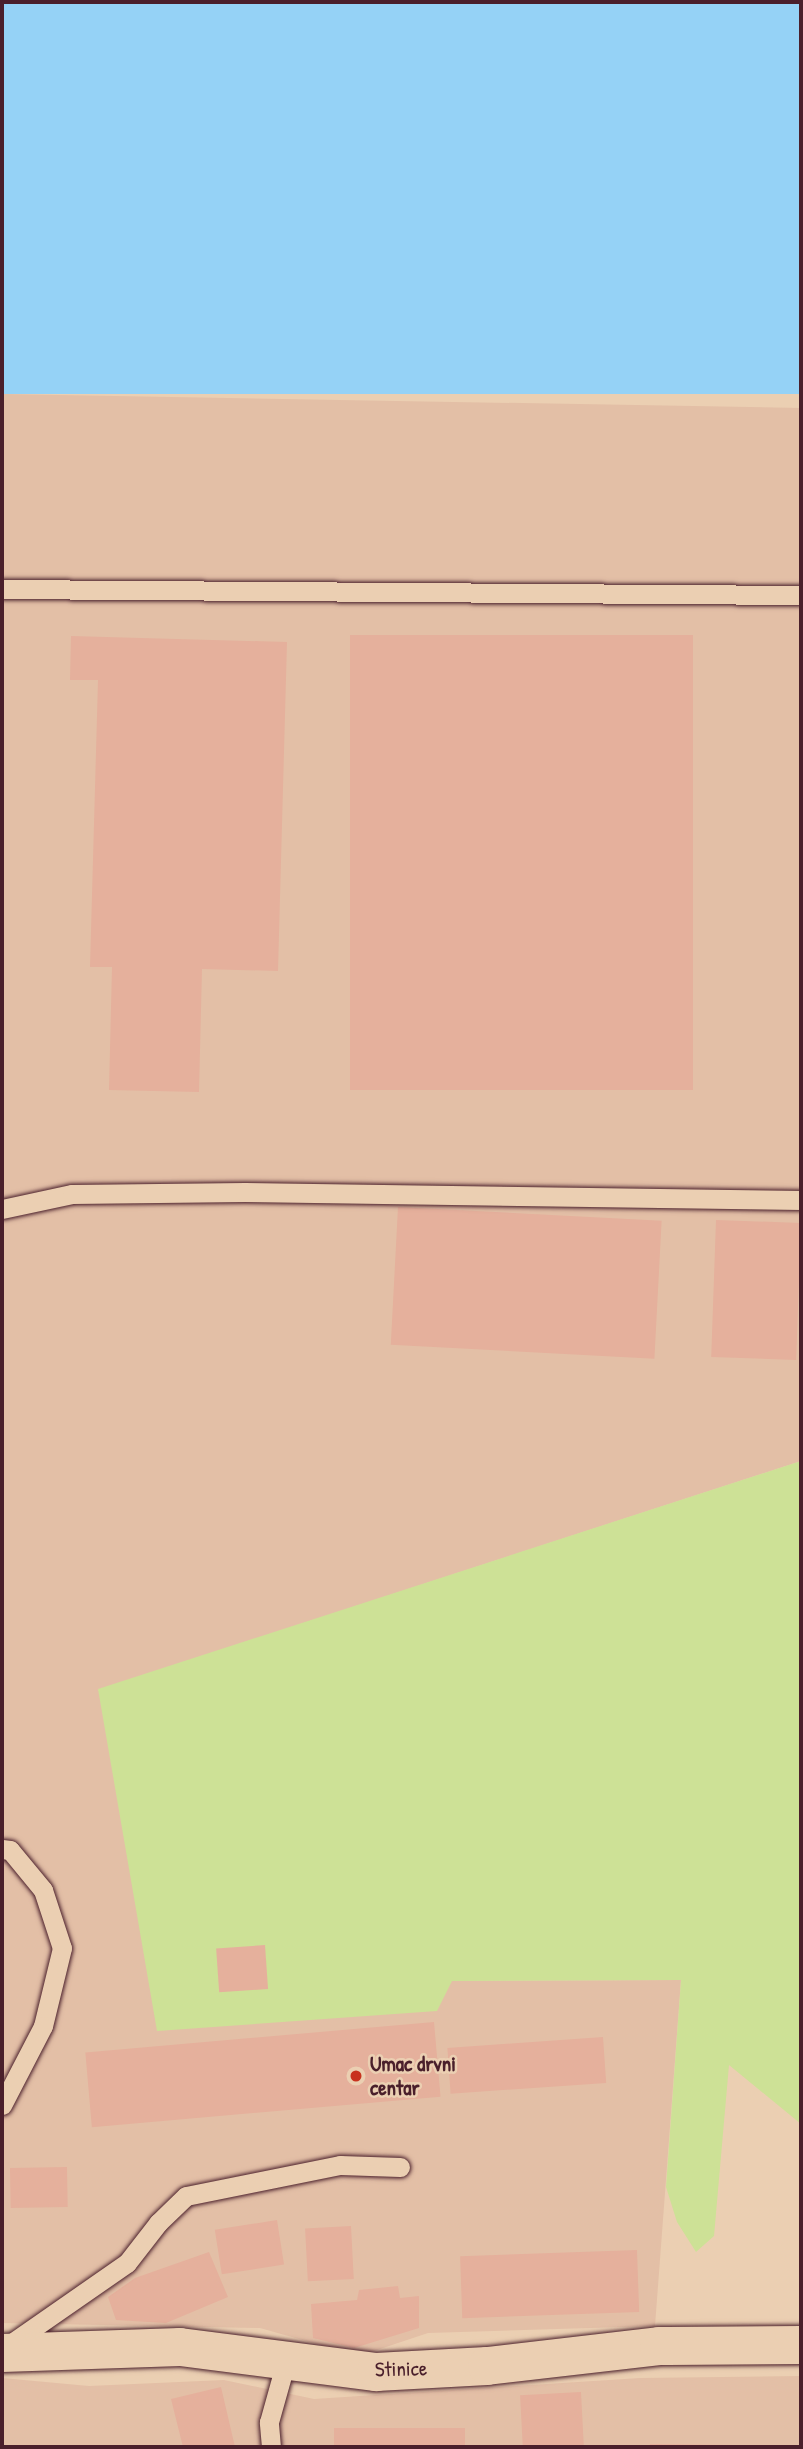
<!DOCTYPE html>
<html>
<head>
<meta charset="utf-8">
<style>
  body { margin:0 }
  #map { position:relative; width:803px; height:2449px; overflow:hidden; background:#ebcfb2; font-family:"Patrick Hand",sans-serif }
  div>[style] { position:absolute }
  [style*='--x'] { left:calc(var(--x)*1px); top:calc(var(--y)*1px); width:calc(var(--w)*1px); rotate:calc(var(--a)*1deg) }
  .built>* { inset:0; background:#e3bfa6 }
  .green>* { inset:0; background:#cde196 }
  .water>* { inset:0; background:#95d2f6; transform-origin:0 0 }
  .building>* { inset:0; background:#e5b09c; transform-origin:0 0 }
  .roads { filter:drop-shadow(0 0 2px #4a1f2b) drop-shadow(0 0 2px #4a1f2b) }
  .lane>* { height:19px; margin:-9.5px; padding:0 9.5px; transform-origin:9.5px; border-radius:9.5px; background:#ebcfb2 }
  .street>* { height:38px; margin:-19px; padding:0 19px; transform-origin:19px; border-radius:19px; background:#ebcfb2 }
  .dots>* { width:19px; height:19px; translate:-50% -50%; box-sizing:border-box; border:4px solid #ebcfb2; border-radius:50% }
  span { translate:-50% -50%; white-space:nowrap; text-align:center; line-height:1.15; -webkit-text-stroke:5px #ebcfb2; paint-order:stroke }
  .poi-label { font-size:21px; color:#4a1f2b; font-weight:700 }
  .left { translate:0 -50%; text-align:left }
  .street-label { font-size:21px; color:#4a1f2b }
  .frame { position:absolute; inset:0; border:4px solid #4a1f2b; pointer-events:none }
</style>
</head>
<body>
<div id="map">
  <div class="built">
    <div style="clip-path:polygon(2px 394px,801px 408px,801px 1461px,98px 1690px,452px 1981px,681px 1980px,655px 2326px,428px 2333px,359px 2356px,260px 2328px,2px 2323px)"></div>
    <div style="clip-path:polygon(801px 2376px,801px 2447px,2px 2447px,2px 2378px,89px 2386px,224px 2380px,314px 2399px,640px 2378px)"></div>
  </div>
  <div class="green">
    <div style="clip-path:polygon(801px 1461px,801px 2124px,729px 2065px,714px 2236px,696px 2252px,677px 2222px,666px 2187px,681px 1980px,452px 1981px,437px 2011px,157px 2031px,98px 1689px)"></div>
  </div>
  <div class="water">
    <div style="left:2px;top:2px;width:799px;height:392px"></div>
  </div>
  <div class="building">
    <div style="left:350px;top:635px;width:343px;height:455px"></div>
    <div style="clip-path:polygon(71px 636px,287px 642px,278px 971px,202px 969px,199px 1092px,109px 1090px,112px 967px,90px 967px,98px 680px,70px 680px)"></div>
    <div style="left:398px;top:1207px;width:264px;height:138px;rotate:3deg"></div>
    <div style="left:716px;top:1220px;width:85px;height:137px;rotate:2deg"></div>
    <div style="left:265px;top:1945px;width:44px;height:49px;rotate:86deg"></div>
    <div style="left:434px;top:2022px;width:75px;height:350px;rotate:85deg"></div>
    <div style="left:603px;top:2037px;width:46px;height:156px;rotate:86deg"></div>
    <div style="left:67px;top:2167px;width:40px;height:57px;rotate:89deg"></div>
    <div style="left:277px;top:2220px;width:45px;height:63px;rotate:81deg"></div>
    <div style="left:351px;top:2226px;width:53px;height:46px;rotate:87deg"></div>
    <div style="left:637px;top:2250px;width:62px;height:177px;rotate:88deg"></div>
    <div style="clip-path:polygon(209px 2252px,228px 2297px,166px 2323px,116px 2320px,108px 2297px,135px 2278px)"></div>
    <div style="clip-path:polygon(398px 2286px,400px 2298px,419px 2296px,419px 2328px,354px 2348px,313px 2338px,311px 2304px,357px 2300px,359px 2290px)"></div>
    <div style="clip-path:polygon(221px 2387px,235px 2447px,183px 2447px,171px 2399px)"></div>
    <div style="left:581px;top:2392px;width:55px;height:61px;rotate:87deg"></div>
    <div style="left:334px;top:2428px;width:131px;height:19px"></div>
    <div style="clip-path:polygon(650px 2444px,734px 2445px,734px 2447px,649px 2447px)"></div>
  </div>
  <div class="roads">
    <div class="lane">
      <div style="--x:2;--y:589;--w:799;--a:0.43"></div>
      <div style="--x:2;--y:1209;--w:72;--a:-12.1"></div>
      <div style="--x:72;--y:1194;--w:173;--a:-0.7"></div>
      <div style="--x:245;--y:1192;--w:556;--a:0.82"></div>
      <div style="--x:2;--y:1849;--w:8;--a:7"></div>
      <div style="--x:10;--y:1850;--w:52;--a:50.5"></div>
      <div style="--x:43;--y:1890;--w:61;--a:71.9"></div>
      <div style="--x:62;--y:1948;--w:80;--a:103.7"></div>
      <div style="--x:43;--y:2026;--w:89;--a:117.4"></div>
      <div style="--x:6;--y:2347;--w:147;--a:-34.8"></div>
      <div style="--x:127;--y:2263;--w:51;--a:-52.2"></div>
      <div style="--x:158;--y:2223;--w:39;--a:-44"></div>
      <div style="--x:186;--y:2196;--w:157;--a:-11.4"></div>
      <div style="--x:340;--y:2165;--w:60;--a:1.9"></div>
      <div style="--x:271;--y:2447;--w:25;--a:-95"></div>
      <div style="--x:269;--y:2422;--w:63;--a:-74.4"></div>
    </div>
    <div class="street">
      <div style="--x:2;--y:2353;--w:178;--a:-1.9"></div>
      <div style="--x:180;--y:2347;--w:198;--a:7.3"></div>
      <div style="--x:376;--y:2372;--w:111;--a:-3.1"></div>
      <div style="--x:487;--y:2366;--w:173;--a:-6.6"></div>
      <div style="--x:659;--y:2346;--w:142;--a:-0.4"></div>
    </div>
  </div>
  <div class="dots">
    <div style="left:356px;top:2076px;background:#c8321e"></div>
  </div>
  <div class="poi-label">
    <span class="left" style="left:370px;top:2076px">Umac drvni<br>centar</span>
  </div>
  <div class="street-label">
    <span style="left:401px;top:2369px;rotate:-1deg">Stinice</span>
  </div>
  <div class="frame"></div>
</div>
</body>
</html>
